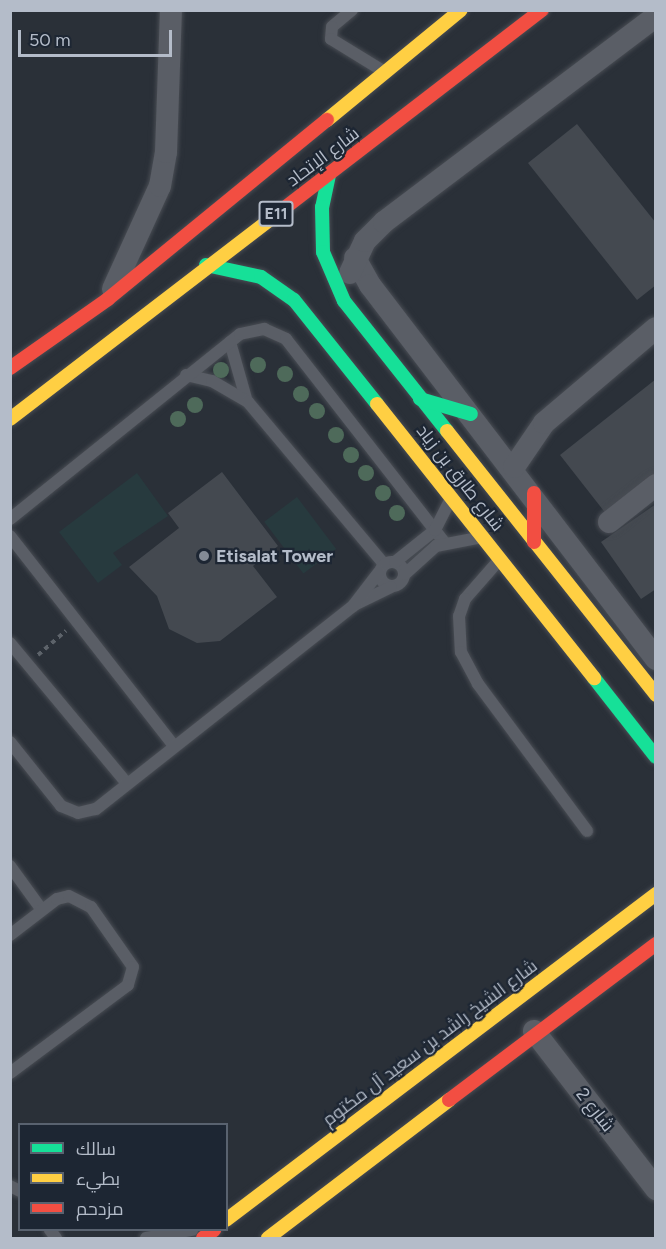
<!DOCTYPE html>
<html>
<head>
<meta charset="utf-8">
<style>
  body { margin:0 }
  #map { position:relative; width:666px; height:1249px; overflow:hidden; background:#2a3038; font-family:Figtree,Cairo,sans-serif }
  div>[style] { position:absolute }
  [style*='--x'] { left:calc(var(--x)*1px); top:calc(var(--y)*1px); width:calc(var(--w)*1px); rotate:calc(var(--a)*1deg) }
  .green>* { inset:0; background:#273a3e; transform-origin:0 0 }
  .building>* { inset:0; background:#444950 }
  .path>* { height:4px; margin-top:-2px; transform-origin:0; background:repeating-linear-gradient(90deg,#5d636a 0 4.5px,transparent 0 9px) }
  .roads { filter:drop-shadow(0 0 2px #484c53) drop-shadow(0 0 2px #484c53) }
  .lane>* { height:12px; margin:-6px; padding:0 6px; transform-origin:6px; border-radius:6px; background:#5a5e66 }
  .lane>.ring { margin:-6px; padding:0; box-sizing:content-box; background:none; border:12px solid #5a5e66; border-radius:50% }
  .street>* { height:22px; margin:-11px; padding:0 11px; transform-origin:11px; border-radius:11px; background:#5a5e66 }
  .fast>* { height:14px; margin:-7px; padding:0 7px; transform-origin:7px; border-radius:7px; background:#16e098 }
  .slow>* { height:14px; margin:-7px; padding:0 7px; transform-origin:7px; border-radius:7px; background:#ffcf43 }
  .jam>* { height:14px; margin:-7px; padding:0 7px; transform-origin:7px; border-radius:7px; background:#f24e42 }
  .trees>* { width:16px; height:16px; margin:-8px; border-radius:50%; background:#4e6a5a }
  .dots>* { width:16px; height:16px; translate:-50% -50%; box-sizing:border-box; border:3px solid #1d2633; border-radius:50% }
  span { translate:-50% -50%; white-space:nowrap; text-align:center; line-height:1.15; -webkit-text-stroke:4.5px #1d2633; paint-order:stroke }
  .shield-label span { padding:2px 4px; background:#1d2633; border:2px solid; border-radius:4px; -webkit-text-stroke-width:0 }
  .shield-label { font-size:16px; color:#b4bcc9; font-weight:700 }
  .street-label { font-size:18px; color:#b4bcc9 }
  .poi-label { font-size:18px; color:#b4bcc9; font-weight:700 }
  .left { translate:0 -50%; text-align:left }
  .frame { position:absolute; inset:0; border:12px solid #b4bcc9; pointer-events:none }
  .legend { position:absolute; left:18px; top:1123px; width:210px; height:108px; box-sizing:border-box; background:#1d2633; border:2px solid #59626f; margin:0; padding:8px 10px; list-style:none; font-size:18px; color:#b4bcc9 }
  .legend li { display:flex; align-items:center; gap:12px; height:30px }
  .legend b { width:30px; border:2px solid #59626f }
  .scale { position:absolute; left:18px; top:30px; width:154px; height:27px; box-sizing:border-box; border:3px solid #b4bcc9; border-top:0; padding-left:8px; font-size:18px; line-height:21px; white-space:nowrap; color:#b4bcc9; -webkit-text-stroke:4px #1d2633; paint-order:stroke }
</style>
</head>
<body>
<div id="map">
  <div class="green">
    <div style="clip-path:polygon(137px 473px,168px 516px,113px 553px,122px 565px,98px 583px,59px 532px)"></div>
    <div style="left:297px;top:497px;width:65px;height:41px;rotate:53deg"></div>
  </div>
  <div class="building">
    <div style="clip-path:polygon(577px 124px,656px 223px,656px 285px,637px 300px,528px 163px)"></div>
    <div style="clip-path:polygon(656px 379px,656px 476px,607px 515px,560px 455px)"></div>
    <div style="clip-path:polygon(222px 472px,278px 546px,253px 566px,277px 597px,220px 641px,197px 643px,169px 629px,157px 596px,129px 567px,179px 528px,168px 513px)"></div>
    <div style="clip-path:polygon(656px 504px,656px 589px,641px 599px,601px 542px)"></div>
  </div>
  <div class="path">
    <div style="--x:38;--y:655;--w:37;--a:-41"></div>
  </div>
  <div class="roads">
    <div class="lane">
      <div style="--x:352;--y:10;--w:26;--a:140"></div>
      <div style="--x:332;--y:27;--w:12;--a:95"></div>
      <div style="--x:331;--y:39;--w:61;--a:31.6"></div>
      <div style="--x:230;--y:342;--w:58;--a:74.1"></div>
      <div style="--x:186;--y:375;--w:27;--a:13"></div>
      <div style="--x:212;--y:381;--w:42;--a:30.3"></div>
      <div style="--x:248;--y:402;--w:212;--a:50"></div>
      <div style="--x:10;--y:519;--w:295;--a:-38.8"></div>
      <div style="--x:240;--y:334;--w:25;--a:-12"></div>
      <div style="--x:264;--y:329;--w:24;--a:24"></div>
      <div style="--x:286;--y:339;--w:257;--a:52.1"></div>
      <div style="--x:10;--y:536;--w:266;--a:52"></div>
      <div style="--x:500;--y:559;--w:53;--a:131.2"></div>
      <div style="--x:465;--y:599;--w:18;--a:109"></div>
      <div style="--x:459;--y:616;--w:36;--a:87"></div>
      <div style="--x:461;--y:652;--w:36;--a:62"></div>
      <div style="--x:478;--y:684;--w:183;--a:53.4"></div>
      <div class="ring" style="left:380px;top:562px;width:12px;height:12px"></div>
      <div style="--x:395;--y:562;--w:51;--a:-38.7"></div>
      <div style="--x:435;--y:530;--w:33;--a:-63"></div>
      <div style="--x:405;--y:574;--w:42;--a:-42.1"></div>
      <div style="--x:436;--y:546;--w:43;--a:-10.8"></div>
      <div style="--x:354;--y:605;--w:41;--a:-25.9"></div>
      <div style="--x:10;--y:643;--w:181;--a:50.2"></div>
      <div style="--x:10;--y:742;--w:82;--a:51.4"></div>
      <div style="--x:61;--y:806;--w:18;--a:22"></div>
      <div style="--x:78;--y:813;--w:18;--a:-13"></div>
      <div style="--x:96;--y:809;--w:328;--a:-38.3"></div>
      <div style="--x:353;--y:606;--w:43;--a:-52.6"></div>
      <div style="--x:10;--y:866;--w:54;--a:54"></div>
      <div style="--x:10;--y:935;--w:59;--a:-37.5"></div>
      <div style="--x:57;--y:899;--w:12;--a:-14"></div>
      <div style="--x:69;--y:896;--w:25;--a:27"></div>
      <div style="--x:91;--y:907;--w:73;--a:55"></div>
      <div style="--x:133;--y:967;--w:19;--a:106"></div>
      <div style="--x:128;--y:985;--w:147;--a:143.3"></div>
      <div style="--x:10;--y:1186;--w:11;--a:27"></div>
      <div style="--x:50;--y:1230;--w:10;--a:53"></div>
      <div style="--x:146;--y:1238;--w:47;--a:-9.9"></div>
    </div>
    <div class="street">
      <div style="--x:355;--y:258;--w:31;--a:61"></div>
      <div style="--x:370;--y:285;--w:471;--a:52.6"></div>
      <div style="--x:350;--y:273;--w:35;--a:-65"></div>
      <div style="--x:365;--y:241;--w:27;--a:-45"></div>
      <div style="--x:384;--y:222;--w:341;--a:-37.1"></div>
      <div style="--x:113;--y:289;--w:113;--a:-65.5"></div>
      <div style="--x:160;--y:186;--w:35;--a:-80"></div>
      <div style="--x:166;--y:152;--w:142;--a:-88"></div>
      <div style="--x:514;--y:467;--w:53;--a:-55.7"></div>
      <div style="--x:544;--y:423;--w:147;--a:-40.3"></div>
      <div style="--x:609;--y:522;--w:60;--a:-38.2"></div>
      <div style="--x:534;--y:1031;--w:200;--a:52.3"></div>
    </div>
    <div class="fast">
      <div style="--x:329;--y:175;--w:33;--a:102"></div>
      <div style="--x:322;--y:207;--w:45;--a:88.7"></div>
      <div style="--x:323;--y:252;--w:53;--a:66.8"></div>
      <div style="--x:344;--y:301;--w:166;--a:51.6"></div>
      <div style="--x:206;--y:265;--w:56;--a:12.3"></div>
      <div style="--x:261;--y:277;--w:40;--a:34.9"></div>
      <div style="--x:294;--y:300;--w:133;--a:51.4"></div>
      <div style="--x:420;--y:399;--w:53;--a:16.4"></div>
      <div style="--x:594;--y:678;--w:100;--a:51.9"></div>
    </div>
    <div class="slow">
      <div style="--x:327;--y:120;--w:173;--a:-39.4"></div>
      <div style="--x:377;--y:404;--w:350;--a:51.6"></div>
      <div style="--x:10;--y:419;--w:343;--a:-37.5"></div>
      <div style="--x:447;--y:431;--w:337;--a:51.6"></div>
      <div style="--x:226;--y:1220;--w:540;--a:-37.17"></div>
      <div style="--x:268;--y:1238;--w:228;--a:-37.3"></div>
    </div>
    <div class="jam">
      <div style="--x:282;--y:210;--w:328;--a:-37.6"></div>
      <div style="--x:10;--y:368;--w:120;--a:-35.1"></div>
      <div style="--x:108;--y:299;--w:283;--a:-39.3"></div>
      <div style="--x:534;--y:493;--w:49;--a:90"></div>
      <div style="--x:449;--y:1100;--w:259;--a:-37"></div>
      <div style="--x:203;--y:1238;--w:14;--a:-36"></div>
    </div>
  </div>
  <div class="trees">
    <div style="left:258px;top:365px"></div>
    <div style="left:221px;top:370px"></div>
    <div style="left:285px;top:374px"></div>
    <div style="left:301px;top:394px"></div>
    <div style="left:195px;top:405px"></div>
    <div style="left:317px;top:411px"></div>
    <div style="left:178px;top:419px"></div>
    <div style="left:336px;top:435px"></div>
    <div style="left:351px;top:455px"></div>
    <div style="left:366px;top:473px"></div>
    <div style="left:383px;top:493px"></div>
    <div style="left:397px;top:513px"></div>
  </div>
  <div class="dots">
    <div style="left:204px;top:556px;background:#848b96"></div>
  </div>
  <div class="shield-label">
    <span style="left:276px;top:214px">E11</span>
  </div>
  <div class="street-label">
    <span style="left:323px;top:157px;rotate:-37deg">شارع الإتحاد</span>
    <span style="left:460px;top:478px;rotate:52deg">شارع طارق بن زياد</span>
    <span style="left:430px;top:1043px;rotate:-37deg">شارع الشيخ راشد بن سعيد آل مكتوم</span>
    <span style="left:595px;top:1110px;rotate:52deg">شارع 2</span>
  </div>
  <div class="poi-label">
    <span class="left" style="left:216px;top:556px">Etisalat Tower</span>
  </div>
  <div class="frame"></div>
  <ul class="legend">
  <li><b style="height:8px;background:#16e098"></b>سالك</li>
  <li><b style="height:8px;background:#ffcf43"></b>بطيء</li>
  <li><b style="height:8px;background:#f24e42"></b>مزدحم</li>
  </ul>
  <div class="scale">50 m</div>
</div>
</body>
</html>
